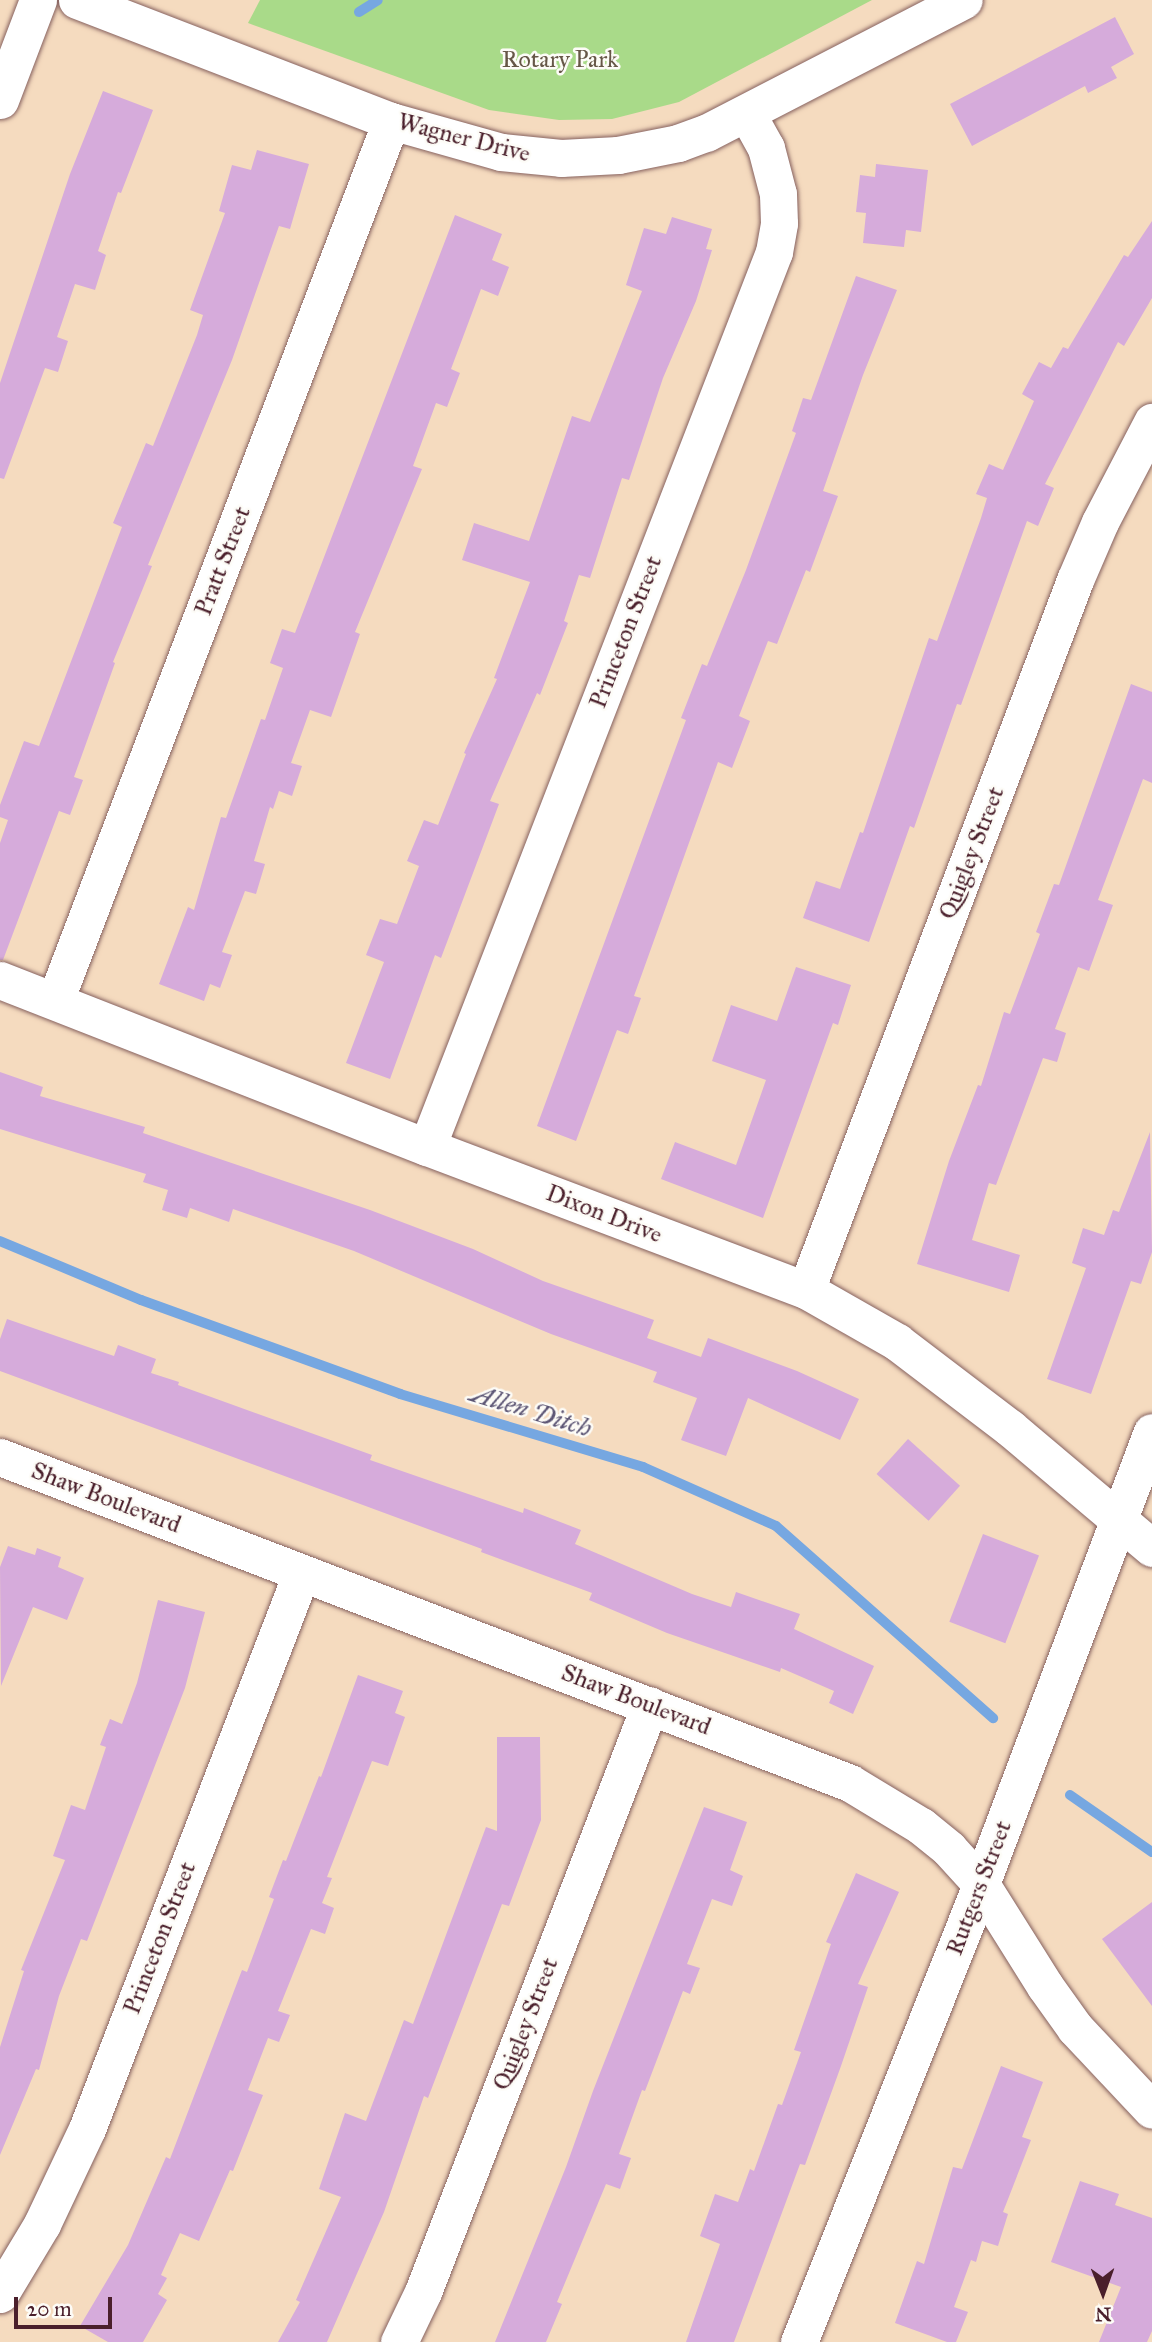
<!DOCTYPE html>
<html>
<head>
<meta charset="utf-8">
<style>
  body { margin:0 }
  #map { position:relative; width:1152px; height:2342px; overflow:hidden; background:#f5dbbf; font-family:"IM FELL Great Primer",serif }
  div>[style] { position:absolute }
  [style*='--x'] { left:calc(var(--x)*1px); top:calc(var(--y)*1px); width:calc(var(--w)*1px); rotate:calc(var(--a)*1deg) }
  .green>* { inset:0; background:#a9da89 }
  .stream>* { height:10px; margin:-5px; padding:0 5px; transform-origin:5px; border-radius:5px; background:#76a7e1 }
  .building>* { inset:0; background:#d6abdb; transform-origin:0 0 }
  .roads { filter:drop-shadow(0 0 2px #86615f) drop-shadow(0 0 2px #86615f) }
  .minor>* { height:37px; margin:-18.5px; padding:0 18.5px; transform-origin:18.5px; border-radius:18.5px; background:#fff }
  span { translate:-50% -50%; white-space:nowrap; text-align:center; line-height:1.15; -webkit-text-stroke:5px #fdfcf7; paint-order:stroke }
  .park-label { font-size:24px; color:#665747 }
  .street-label { font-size:24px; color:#4a1f2b }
  .water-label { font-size:26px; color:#5c5574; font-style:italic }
  .north { position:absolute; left:1068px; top:2258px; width:70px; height:70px; -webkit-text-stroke:5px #fdfcf7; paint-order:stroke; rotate:179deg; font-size:19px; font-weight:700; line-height:28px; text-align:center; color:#4a1f2b }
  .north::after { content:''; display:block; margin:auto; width:24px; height:32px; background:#4a1f2b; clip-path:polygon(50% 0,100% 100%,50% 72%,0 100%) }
  .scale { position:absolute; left:14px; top:2297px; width:98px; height:32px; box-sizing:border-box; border:4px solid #4a1f2b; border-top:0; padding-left:9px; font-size:21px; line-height:24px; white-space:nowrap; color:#4a1f2b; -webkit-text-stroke:5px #fdfcf7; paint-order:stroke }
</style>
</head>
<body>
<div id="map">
  <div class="green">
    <div style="clip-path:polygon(260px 0,872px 0,679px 102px,612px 119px,559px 120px,489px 110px,248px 23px)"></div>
  </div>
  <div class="stream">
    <div style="--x:359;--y:12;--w:22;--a:-32"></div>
    <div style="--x:0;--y:1241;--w:153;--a:22.7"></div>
    <div style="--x:141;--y:1300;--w:276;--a:19.9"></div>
    <div style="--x:400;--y:1394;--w:254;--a:16.7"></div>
    <div style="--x:643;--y:1467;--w:145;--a:23.9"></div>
    <div style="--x:776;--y:1526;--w:290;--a:41.5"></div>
    <div style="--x:1070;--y:1795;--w:100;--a:34.8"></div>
  </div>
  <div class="building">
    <div style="clip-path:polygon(1115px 17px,1134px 54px,1111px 67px,1117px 78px,1088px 93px,1085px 86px,972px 146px,950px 104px)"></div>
    <div style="clip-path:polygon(103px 91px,153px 110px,121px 193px,118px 192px,98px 251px,106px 255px,95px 290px,75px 284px,57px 337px,68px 341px,58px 372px,45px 368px,4px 479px,0 478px,0 383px,70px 174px)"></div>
    <div style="clip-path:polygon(257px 150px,309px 164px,290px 229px,279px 226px,232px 360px,148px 565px,152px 566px,113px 662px,115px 663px,74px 777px,83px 780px,70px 815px,59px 811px,3px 960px,0 960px,0 843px,8px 820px,0 817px,0 805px,24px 741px,39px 746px,122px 527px,113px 523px,146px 443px,153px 446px,197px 335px,203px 315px,190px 310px,225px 213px,219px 211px,232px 165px,251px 170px)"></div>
    <div style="clip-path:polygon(876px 164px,928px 170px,921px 232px,906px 230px,904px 247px,863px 243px,866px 213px,856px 212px,860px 175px,875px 177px)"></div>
    <div style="clip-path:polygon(455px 215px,502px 234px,492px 260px,509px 267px,498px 296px,481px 289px,451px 369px,460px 373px,447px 407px,436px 403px,413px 466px,422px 469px,355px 632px,360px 634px,331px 717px,310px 710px,291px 763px,302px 766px,292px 796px,279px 791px,273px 809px,270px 807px,254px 861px,265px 864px,256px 894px,245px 891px,222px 952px,232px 955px,220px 988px,210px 984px,204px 1001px,159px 984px,188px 907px,194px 910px,221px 817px,226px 818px,261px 719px,265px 720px,283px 668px,270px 663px,282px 629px,295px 633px)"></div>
    <div style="clip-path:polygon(672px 217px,712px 229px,706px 249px,712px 250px,696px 301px,663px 378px,629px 480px,622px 478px,590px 578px,579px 575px,564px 621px,568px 623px,540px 695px,537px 693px,490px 801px,499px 804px,441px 958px,435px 955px,390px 1079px,346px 1063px,384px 962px,366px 955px,380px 919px,397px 924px,419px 866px,407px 861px,424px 820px,438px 825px,466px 754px,464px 753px,497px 679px,494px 678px,530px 582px,462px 560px,474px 523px,529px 541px,572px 416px,590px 422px,642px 291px,626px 285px,644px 228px,666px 234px)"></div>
    <div style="clip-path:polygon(1152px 221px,1152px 298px,1124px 346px,1118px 342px,1045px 484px,1054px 488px,1038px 526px,1027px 521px,961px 705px,957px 704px,914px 828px,910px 826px,869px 942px,803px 918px,816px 881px,840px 889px,860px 832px,863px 833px,929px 638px,937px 641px,981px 518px,987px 498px,976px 494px,989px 464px,1003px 470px,1034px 401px,1022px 394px,1039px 362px,1051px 368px,1063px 347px,1068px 349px,1124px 255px,1128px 257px)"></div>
    <div style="clip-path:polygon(856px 276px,897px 290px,863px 375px,823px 491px,838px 496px,810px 572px,806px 570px,777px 644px,768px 641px,739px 716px,750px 721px,732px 768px,718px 762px,634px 996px,641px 998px,628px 1034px,617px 1030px,576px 1141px,537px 1126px,686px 720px,681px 718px,702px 664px,707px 666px,746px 570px,796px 433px,792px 431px,803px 398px,811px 400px)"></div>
    <div style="clip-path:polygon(1131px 684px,1152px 692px,1152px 783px,1143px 779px,1098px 900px,1113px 905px,1089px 971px,1078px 967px,1055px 1029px,1066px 1033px,1057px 1062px,1043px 1058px,996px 1185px,989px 1183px,972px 1240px,1020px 1255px,1009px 1292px,917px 1264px,949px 1161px,978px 1085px,981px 1086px,1004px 1012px,1010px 1014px,1040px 934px,1036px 932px,1054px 884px,1059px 885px)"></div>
    <div style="clip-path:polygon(796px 967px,851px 985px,838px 1025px,833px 1023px,763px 1218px,661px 1179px,675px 1142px,736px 1165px,766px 1080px,712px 1061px,731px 1005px,777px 1021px)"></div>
    <div style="clip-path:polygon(0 1072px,43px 1087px,40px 1096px,145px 1127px,143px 1133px,370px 1210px,473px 1249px,543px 1281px,654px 1320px,647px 1338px,701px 1357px,708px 1338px,797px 1371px,859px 1399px,840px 1440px,748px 1398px,726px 1456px,681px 1440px,697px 1398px,653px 1382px,657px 1372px,551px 1334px,354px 1251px,233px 1209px,229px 1222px,190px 1208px,187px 1218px,162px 1210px,168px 1190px,143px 1182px,146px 1174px,0 1129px)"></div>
    <div style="clip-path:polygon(1150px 1132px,1152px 1252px,1141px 1284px,1131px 1281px,1091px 1394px,1047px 1379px,1086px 1268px,1072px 1263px,1083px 1228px,1104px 1235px,1113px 1210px,1119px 1212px)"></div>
    <div style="clip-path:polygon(7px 1319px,114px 1356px,118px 1345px,156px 1359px,151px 1373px,179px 1382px,178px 1385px,372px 1455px,370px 1460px,523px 1513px,524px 1508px,581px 1530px,575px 1544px,692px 1594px,731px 1607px,736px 1592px,800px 1614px,794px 1629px,874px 1666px,853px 1714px,829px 1703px,834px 1691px,781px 1668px,780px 1672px,667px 1633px,589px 1600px,592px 1593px,481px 1552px,482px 1549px,0 1371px,0 1339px)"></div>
    <div style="left:908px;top:1439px;width:70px;height:47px;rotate:42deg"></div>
    <div style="left:983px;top:1534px;width:60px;height:94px;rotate:21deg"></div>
    <div style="clip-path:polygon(8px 1546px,35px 1555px,37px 1548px,61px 1557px,58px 1567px,84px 1578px,67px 1620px,33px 1607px,1px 1686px,0 1567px)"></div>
    <div style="clip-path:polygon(158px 1600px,205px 1612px,185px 1688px,87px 1941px,81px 1939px,59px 1996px,39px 2070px,36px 2069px,0 2155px,0 2047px,24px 1971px,21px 1970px,65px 1860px,53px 1856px,71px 1805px,85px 1810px,106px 1747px,100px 1745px,110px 1719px,122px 1724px,137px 1683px)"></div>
    <div style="clip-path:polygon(358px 1675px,403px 1691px,395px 1713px,405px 1717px,388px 1766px,372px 1761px,327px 1877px,332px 1878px,322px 1903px,334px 1908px,325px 1934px,311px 1929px,278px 2011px,290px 2015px,279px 2042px,268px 2038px,248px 2090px,263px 2095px,233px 2171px,230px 2170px,199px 2241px,180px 2233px,161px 2275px,167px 2278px,158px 2294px,167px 2300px,143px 2342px,108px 2342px,80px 2326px,128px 2245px,166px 2157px,170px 2159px,242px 1970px,247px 1972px,274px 1899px,269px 1897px,283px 1860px,286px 1861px,319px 1776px,321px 1777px)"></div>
    <div style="clip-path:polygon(497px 1737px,540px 1737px,541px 1820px,509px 1906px,502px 1904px,428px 2098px,424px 2096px,384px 2212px,327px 2342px,278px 2342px,300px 2302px,296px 2300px,341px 2197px,319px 2189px,345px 2113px,366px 2121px,404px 2020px,413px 2024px,486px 1827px,497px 1831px)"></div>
    <div style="clip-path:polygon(704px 1807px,747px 1822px,730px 1870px,743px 1876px,732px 1906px,712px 1899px,687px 1964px,700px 1968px,690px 1994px,683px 1991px,645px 2091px,642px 2090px,619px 2154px,631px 2158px,620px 2189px,606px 2184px,557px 2302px,562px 2304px,546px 2342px,495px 2342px,566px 2167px,593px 2091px)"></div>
    <div style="clip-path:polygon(856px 1873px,899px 1892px,858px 1984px,868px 1987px,841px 2066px,805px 2165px,800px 2164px,734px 2342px,686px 2342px,720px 2244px,700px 2236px,715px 2194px,738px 2202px,750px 2169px,754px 2171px,778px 2104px,782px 2105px,801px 2052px,794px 2050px,831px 1944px,826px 1942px)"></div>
    <div style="clip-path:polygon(1152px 1902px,1152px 2006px,1102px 1939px)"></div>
    <div style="clip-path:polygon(1001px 2066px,1043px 2082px,1022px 2137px,1031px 2140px,1003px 2212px,1008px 2214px,998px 2246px,982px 2241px,976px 2262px,971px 2260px,954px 2307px,968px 2312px,956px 2342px,947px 2342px,895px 2323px,917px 2261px,924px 2264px,953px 2167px,962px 2169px)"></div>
    <div style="clip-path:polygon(1080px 2181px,1119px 2194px,1115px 2205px,1152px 2218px,1152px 2331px,1147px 2342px,1099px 2342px,1121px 2287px,1051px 2262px)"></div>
  </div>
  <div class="roads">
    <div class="minor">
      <div style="--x:77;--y:0;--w:337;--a:21.1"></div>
      <div style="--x:391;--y:121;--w:114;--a:15.7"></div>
      <div style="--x:501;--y:152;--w:60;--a:5.7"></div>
      <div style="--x:561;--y:158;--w:57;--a:-3"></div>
      <div style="--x:618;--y:155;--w:61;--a:-11.3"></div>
      <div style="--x:678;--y:143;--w:30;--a:-20"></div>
      <div style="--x:706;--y:133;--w:290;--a:-27.3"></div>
      <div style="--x:0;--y:100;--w:107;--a:-69.2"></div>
      <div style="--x:0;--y:980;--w:458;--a:21.4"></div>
      <div style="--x:427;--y:1147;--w:405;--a:20.7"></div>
      <div style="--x:806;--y:1290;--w:105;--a:29.7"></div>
      <div style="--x:897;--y:1342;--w:142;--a:37.3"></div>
      <div style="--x:1010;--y:1428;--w:186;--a:40.2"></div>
      <div style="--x:55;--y:1001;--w:942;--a:-69.1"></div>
      <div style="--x:427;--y:1147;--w:960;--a:-68.81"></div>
      <div style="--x:774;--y:252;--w:29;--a:-80"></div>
      <div style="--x:779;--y:223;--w:29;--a:-92"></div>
      <div style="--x:778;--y:194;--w:48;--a:-104.6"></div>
      <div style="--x:766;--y:148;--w:39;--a:-119"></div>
      <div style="--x:806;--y:1290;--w:759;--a:-69.25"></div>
      <div style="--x:1075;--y:580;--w:63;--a:-66.7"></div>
      <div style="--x:1100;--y:522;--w:113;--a:-62.5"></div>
      <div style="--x:0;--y:1457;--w:910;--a:20.98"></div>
      <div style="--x:850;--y:1783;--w:83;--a:31.2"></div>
      <div style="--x:921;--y:1826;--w:36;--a:39"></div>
      <div style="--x:949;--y:1849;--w:47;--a:47.6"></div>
      <div style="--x:981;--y:1884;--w:120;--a:57.9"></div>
      <div style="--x:1045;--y:1986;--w:52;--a:54.5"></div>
      <div style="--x:1075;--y:2028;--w:112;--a:46.8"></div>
      <div style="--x:0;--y:2294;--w:82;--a:-59"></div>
      <div style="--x:42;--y:2224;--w:105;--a:-64.7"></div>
      <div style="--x:87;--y:2129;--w:595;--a:-68.91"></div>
      <div style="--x:399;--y:2342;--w:55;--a:-64.4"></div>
      <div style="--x:423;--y:2292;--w:629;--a:-68.86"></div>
      <div style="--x:799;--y:2342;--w:493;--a:-68.3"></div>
      <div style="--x:981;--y:1884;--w:483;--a:-69.3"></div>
    </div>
  </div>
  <div class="park-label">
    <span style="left:560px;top:60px">Rotary Park</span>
  </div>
  <div class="street-label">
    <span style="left:464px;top:138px;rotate:14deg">Wagner Drive</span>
    <span style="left:223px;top:561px;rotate:-69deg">Pratt Street</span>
    <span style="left:626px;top:632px;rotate:-69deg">Princeton Street</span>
    <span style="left:972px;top:853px;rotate:-69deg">Quigley Street</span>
    <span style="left:604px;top:1214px;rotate:21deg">Dixon Drive</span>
    <span style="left:106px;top:1498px;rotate:21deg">Shaw Boulevard</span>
    <span style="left:636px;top:1700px;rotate:21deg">Shaw Boulevard</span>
    <span style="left:979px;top:1888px;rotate:-69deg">Rutgers Street</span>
    <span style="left:160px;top:1938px;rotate:-69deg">Princeton Street</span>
    <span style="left:526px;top:2024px;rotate:-69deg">Quigley Street</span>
  </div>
  <div class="water-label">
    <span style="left:531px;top:1411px;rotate:17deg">Allen Ditch</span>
  </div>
  <div class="north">N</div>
  <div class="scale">20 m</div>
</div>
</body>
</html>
